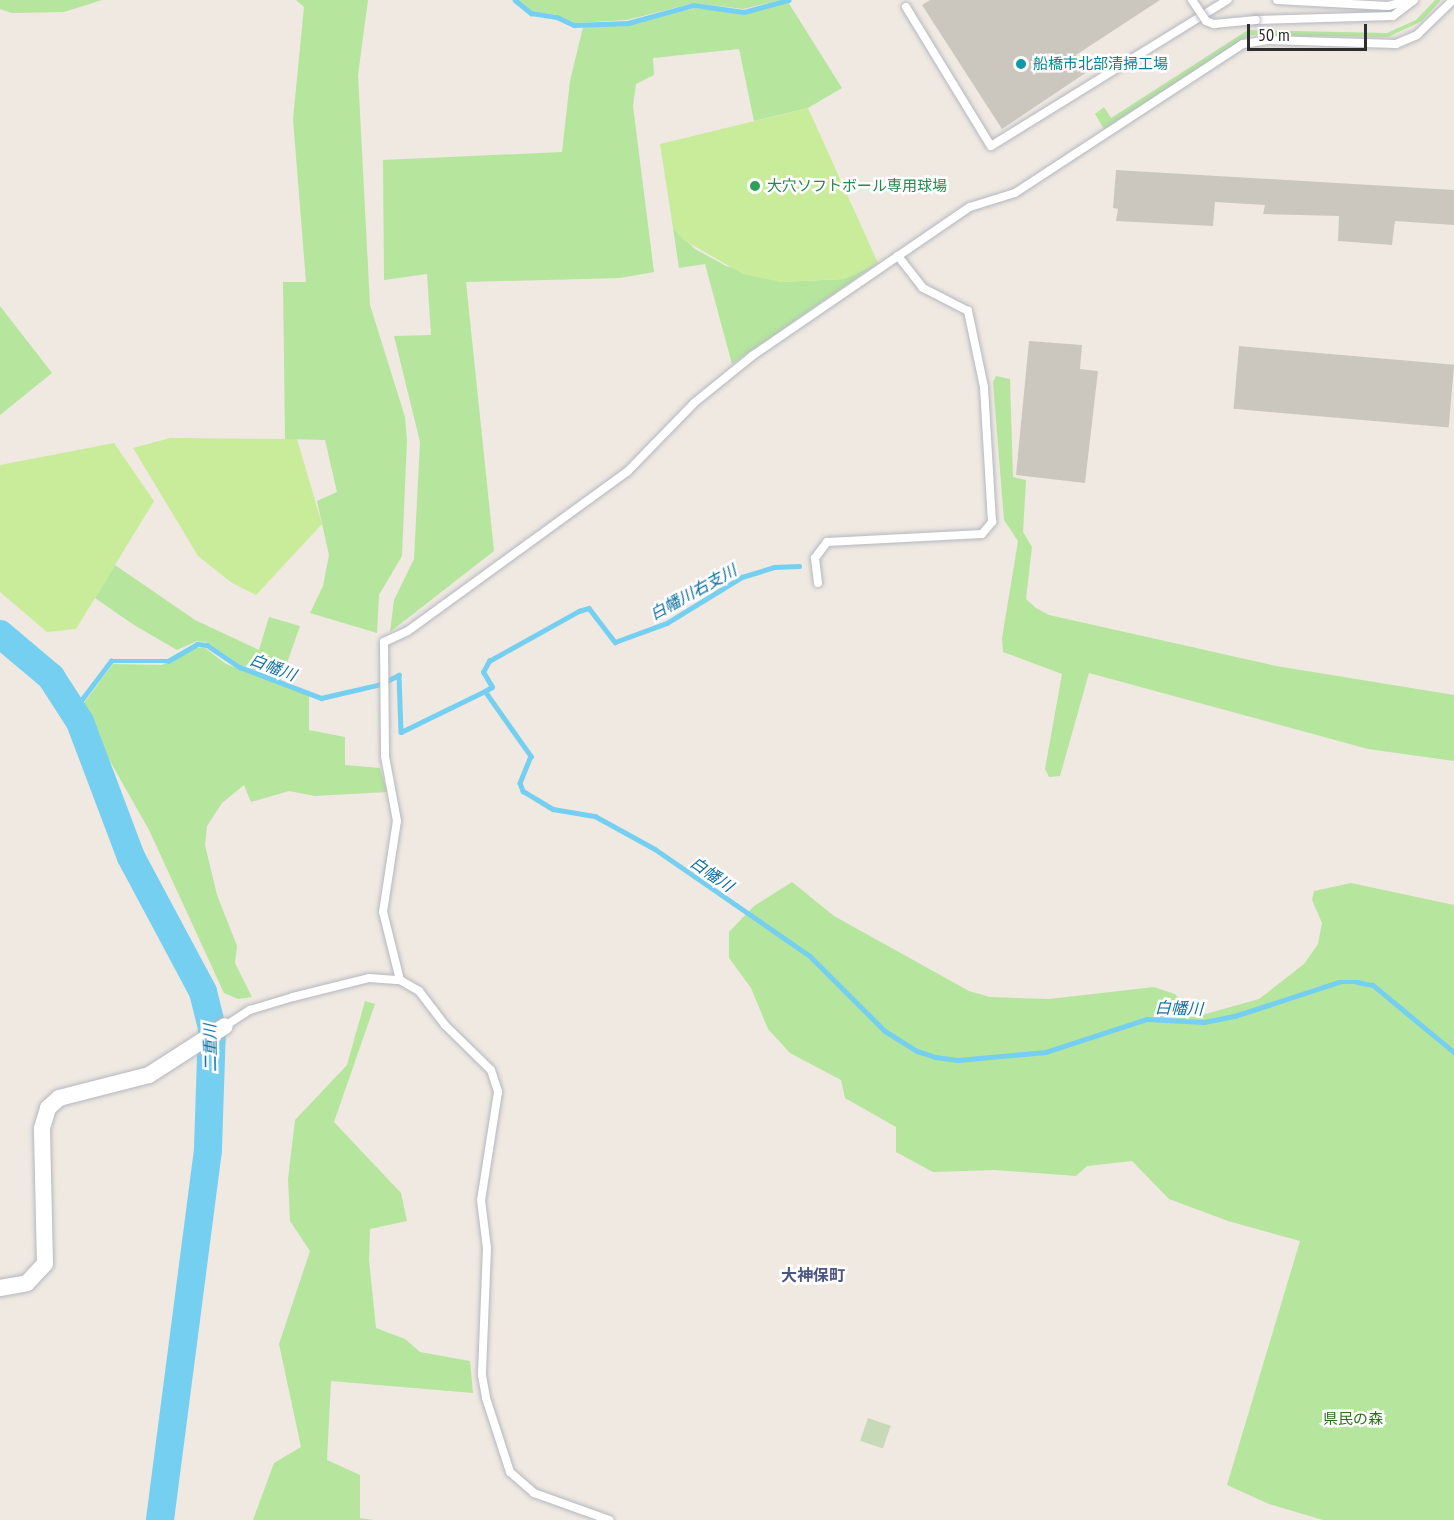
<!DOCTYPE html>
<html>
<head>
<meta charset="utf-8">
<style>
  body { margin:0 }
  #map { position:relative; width:1454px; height:1520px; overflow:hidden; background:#efe9e1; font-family:"PT Sans Narrow","Noto Sans JP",sans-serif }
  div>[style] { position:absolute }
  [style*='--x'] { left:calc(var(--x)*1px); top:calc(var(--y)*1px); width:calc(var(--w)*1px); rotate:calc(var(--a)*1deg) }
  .green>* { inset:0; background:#b6e59e }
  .cemetery>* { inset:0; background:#c8d9b8; transform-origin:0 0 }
  .pitch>* { inset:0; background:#c9ec9a }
  .stream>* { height:4.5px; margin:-2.25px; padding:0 2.25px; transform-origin:2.25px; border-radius:2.25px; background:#75cff0 }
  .river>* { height:28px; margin:-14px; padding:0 14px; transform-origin:14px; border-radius:14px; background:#75cff0 }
  .building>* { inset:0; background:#cbc7bf; transform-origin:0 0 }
  .roads { filter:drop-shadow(0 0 2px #b4b7c1) drop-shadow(0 0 2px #b4b7c1) }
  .service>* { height:8px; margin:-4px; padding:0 4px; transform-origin:4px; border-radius:4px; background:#fff }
  .minor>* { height:16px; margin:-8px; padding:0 8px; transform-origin:8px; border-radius:8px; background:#fff }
  .bridges { filter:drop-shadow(0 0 2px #b4b7c1) drop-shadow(0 0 2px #b4b7c1) }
  .service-bridge>* { height:8px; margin:-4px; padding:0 4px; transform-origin:4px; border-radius:4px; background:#fff }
  .dots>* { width:16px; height:16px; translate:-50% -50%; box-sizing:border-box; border:3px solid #fff; border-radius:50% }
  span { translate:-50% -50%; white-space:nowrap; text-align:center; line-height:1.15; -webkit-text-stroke:5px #fff; paint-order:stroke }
  .culture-label { font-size:15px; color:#0d838f }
  .left { translate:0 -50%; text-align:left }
  .leisure-label { font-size:15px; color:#27864d }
  .park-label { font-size:15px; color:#2c6e1b }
  .water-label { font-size:16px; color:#0d6fa3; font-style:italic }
  .neighbourhood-label { font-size:16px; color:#4d5680; font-weight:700 }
  .scale { position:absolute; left:1247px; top:24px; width:120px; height:27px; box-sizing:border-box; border:3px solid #2e2e2e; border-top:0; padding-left:8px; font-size:18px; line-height:21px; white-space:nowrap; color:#2e2e2e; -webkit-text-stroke:4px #fff; paint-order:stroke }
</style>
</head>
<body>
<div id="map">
  <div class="green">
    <div style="clip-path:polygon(0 0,102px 0,64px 12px,12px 13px,0 9px)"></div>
    <div style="clip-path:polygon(296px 0,368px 0,358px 75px,370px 305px,405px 417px,407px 440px,402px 556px,379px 595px,377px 633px,310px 613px,323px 586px,329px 555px,317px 501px,337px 492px,325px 440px,285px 439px,283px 282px,306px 282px,293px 119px,304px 7px)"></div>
    <div style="clip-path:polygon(516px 0,781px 0,743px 9px,694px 3px,627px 20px,575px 23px,557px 15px,531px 11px)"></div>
    <div style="clip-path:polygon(1435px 0,1441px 0,1422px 21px,1388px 37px,1250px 35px,1104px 129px,1095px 114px,1104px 107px,1111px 118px,1248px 30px,1387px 33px,1416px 20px)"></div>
    <div style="clip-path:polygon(788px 2px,842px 88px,808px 108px,754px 121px,739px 49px,653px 58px,654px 75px,636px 84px,633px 106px,654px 272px,620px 278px,466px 282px,494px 551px,390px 632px,394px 600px,414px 559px,420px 442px,394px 336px,431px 335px,427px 274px,384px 280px,383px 160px,562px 152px,570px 81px,583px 27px,629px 25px,695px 8px,745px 14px)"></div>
    <div style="clip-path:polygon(673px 228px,695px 249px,726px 266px,781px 282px,844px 279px,878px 263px,732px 364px,705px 264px,679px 268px)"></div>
    <div style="clip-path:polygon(0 306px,52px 373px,0 415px)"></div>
    <div style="clip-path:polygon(996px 376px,1010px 379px,1013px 477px,1026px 480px,1023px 532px,1032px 547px,1026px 599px,1036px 608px,1049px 615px,1276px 666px,1454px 695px,1454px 761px,1368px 749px,1089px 673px,1060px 776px,1049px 777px,1045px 769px,1062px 674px,1003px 652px,1002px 638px,1018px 541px,1004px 520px,993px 382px)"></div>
    <div style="clip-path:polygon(115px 565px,195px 620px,259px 650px,269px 617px,300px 626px,281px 680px,241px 665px,206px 642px,197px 641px,177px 650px,134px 625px,95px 598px)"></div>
    <div style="clip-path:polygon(192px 648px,205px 648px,226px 664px,309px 696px,309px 730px,345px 737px,345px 765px,380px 768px,387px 792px,315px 796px,289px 791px,251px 802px,244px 785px,222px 803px,207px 826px,205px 845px,217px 895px,237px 946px,235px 963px,252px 997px,238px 999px,224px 993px,149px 830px,80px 708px,113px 664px,162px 665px)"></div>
    <div style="clip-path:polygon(792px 882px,834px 916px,969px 991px,990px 997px,1049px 999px,1154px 987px,1175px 994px,1195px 1017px,1259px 999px,1304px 964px,1318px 944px,1322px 923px,1312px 900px,1314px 891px,1351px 883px,1454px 905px,1454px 1520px,1323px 1520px,1269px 1504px,1227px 1485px,1300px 1241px,1228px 1221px,1169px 1199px,1132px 1161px,1087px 1166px,1076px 1176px,994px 1170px,933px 1172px,896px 1152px,896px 1127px,845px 1098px,841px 1080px,790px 1053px,768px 1029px,751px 988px,729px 958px,729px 932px,754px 906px)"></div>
    <div style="clip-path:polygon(365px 1001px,375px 1004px,334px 1122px,401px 1193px,407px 1221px,370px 1229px,369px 1260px,376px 1328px,405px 1339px,420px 1352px,470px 1361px,473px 1393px,331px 1381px,327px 1460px,360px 1475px,360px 1518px,374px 1520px,253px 1520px,274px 1463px,301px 1447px,279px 1344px,310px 1251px,290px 1221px,288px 1179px,295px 1120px,347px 1065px)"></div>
  </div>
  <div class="cemetery">
    <div style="left:868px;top:1418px;width:24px;height:24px;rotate:19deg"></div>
  </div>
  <div class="pitch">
    <div style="clip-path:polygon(808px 108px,878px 263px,844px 279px,781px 282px,743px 274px,682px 239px,673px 228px,660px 144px)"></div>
    <div style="clip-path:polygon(170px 438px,297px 439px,322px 524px,256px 595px,232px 583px,198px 556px,133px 448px)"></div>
    <div style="clip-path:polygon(114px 443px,154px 501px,76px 629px,47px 632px,0 592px,0 465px)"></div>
  </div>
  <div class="stream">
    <div style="--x:515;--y:0;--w:21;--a:39"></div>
    <div style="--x:531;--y:13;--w:26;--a:9"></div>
    <div style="--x:557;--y:17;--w:19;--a:25"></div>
    <div style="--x:574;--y:25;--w:54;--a:-2.1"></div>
    <div style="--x:628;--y:23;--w:68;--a:-15.3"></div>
    <div style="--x:694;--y:5;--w:50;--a:8"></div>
    <div style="--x:744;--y:12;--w:46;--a:-15.3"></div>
    <div style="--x:485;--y:691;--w:8;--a:-30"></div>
    <div style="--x:492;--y:687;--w:17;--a:-121"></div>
    <div style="--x:483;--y:672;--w:13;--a:-61"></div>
    <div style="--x:489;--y:661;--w:103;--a:-29.1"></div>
    <div style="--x:579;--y:611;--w:10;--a:-17"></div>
    <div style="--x:589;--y:608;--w:43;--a:52.6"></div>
    <div style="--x:615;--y:642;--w:55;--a:-20.1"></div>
    <div style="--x:667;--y:623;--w:88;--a:-31.5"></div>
    <div style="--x:742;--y:577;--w:34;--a:-17"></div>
    <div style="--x:774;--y:567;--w:25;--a:-2"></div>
    <div style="--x:73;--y:711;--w:63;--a:-52.8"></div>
    <div style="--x:111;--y:661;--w:57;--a:0"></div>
    <div style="--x:168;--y:661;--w:34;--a:-30"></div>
    <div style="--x:197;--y:644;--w:10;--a:6"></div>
    <div style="--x:207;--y:645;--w:40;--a:34"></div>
    <div style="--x:240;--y:667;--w:87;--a:20.9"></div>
    <div style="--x:321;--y:698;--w:62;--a:-13.1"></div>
    <div style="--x:381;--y:684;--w:20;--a:-27"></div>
    <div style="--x:399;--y:675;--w:57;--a:88"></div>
    <div style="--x:401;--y:732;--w:93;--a:-26"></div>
    <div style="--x:485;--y:691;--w:80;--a:54.7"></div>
    <div style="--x:531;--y:756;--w:29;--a:112"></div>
    <div style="--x:520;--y:783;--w:9;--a:69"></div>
    <div style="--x:523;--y:791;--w:35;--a:31"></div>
    <div style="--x:553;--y:809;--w:43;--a:9.5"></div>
    <div style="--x:595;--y:816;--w:68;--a:28.8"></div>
    <div style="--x:655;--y:849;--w:188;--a:34.6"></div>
    <div style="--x:810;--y:956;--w:106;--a:45"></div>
    <div style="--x:885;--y:1031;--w:38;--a:32"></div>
    <div style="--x:917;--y:1051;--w:20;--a:18"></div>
    <div style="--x:936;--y:1057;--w:22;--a:8"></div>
    <div style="--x:958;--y:1060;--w:88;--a:-5.2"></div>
    <div style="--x:1046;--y:1052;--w:106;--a:-18.1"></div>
    <div style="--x:1147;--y:1019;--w:57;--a:3"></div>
    <div style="--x:1204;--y:1022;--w:32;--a:-11"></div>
    <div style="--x:1235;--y:1016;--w:109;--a:-18.1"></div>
    <div style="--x:1339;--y:982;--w:18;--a:0"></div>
    <div style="--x:1357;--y:982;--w:16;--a:11"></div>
    <div style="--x:1373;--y:985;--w:105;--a:39.6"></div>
  </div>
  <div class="river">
    <div style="--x:0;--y:634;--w:67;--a:40.1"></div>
    <div style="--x:51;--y:677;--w:54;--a:57.2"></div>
    <div style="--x:80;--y:722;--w:144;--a:69.3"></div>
    <div style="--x:131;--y:857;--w:153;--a:61.9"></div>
    <div style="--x:203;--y:992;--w:36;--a:76"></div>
    <div style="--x:212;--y:1027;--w:123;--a:91.9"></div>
    <div style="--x:208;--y:1150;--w:373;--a:97.4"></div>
  </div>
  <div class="building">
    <div style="clip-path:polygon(930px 0,1160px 0,1076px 55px,1087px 72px,1002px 129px,922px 5px)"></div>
    <div style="clip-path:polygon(1116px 170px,1454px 190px,1454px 225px,1395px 221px,1392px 245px,1338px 241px,1339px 216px,1263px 214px,1265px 205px,1215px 202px,1213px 226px,1116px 221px,1118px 209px,1113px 208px)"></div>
    <div style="clip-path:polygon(1029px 341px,1082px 345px,1080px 369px,1098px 371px,1085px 483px,1016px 475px)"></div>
    <div style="left:1239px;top:346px;width:216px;height:63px;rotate:5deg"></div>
  </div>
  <div class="roads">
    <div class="service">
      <div style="--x:1277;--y:0;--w:111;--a:3.1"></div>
      <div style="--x:1388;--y:6;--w:25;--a:-14"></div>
      <div style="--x:906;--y:7;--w:163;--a:58.6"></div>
      <div style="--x:991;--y:146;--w:278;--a:-31.7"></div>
      <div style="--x:1256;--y:20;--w:137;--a:-1.7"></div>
      <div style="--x:1393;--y:16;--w:26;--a:-37"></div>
      <div style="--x:818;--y:583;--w:25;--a:-97"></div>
      <div style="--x:815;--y:558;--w:20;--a:-53"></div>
      <div style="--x:827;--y:542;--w:155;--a:-3"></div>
      <div style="--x:982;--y:534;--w:16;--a:-50"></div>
      <div style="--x:992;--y:522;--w:135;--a:-93.4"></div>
      <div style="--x:984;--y:387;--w:78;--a:-101.9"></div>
      <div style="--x:968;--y:311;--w:51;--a:-152.9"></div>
      <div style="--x:923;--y:288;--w:41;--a:-128"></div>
      <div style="--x:400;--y:980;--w:70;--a:-104"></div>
      <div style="--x:383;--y:912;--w:92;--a:-81.3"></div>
      <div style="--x:397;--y:821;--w:66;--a:-100.5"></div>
      <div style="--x:385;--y:756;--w:114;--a:-90.5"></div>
      <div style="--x:384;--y:642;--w:26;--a:-25"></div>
      <div style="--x:408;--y:631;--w:271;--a:-36"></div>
      <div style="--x:627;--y:472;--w:96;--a:-45.8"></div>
      <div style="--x:694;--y:403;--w:75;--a:-39"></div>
      <div style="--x:752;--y:356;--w:264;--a:-34.4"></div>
      <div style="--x:970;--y:207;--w:47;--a:-17.3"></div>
      <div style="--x:1015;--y:193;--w:272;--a:-33.2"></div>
      <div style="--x:1243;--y:44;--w:25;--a:-9"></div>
      <div style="--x:1268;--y:40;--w:128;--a:1.8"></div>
      <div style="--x:1396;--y:44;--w:23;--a:-23"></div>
      <div style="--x:1417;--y:35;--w:50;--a:-44.2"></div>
      <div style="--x:225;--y:1026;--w:30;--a:-33"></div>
      <div style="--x:250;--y:1010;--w:45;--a:-16.8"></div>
      <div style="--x:293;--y:997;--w:78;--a:-14"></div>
      <div style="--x:369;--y:978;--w:31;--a:4"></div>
      <div style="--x:400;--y:980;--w:22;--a:30"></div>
      <div style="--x:419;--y:991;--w:43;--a:52.6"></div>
      <div style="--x:445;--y:1025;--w:64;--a:44.4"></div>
      <div style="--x:491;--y:1070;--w:23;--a:72"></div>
      <div style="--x:498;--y:1092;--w:109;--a:98.9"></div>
      <div style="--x:481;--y:1200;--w:48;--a:82.9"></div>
      <div style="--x:487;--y:1248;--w:127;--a:92.3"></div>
      <div style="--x:482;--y:1375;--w:23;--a:80"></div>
      <div style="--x:486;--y:1398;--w:78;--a:72"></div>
      <div style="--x:510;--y:1472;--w:32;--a:41"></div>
      <div style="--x:534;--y:1493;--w:80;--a:19.8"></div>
    </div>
    <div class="minor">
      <div style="--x:0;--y:1288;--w:27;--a:-10"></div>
      <div style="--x:27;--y:1283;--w:26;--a:-47"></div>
      <div style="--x:45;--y:1264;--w:136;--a:-91.3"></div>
      <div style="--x:42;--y:1128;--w:21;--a:-73"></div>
      <div style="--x:48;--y:1108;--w:15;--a:-42"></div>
      <div style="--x:59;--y:1098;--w:93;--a:-14.3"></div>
      <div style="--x:149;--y:1075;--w:90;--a:-32.8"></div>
    </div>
  </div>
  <div class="bridges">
    <div class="service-bridge">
      <div style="--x:1192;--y:0;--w:25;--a:56"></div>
      <div style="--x:1206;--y:21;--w:9;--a:21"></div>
      <div style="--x:1214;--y:24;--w:42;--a:-5.4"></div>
    </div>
  </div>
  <div class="dots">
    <div style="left:1021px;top:64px;background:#0f9aa8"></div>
    <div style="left:755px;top:186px;background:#2e9e5b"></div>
  </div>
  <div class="culture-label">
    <span class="left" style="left:1033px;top:64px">船橋市北部清掃工場</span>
  </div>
  <div class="leisure-label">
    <span class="left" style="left:767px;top:186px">大穴ソフトボール専用球場</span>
  </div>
  <div class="park-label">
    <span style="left:1353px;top:1419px">県民の森</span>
  </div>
  <div class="water-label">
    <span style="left:693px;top:592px;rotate:-29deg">白幡川右支川</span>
    <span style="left:273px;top:667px;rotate:21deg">白幡川</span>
    <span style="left:712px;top:874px;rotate:35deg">白幡川</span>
    <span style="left:1179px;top:1008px;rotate:2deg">白幡川</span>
    <span style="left:210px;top:1048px;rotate:-91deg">二重川</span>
  </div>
  <div class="neighbourhood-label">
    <span style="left:813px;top:1275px">大神保町</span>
  </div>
  <div class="scale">50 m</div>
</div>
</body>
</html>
